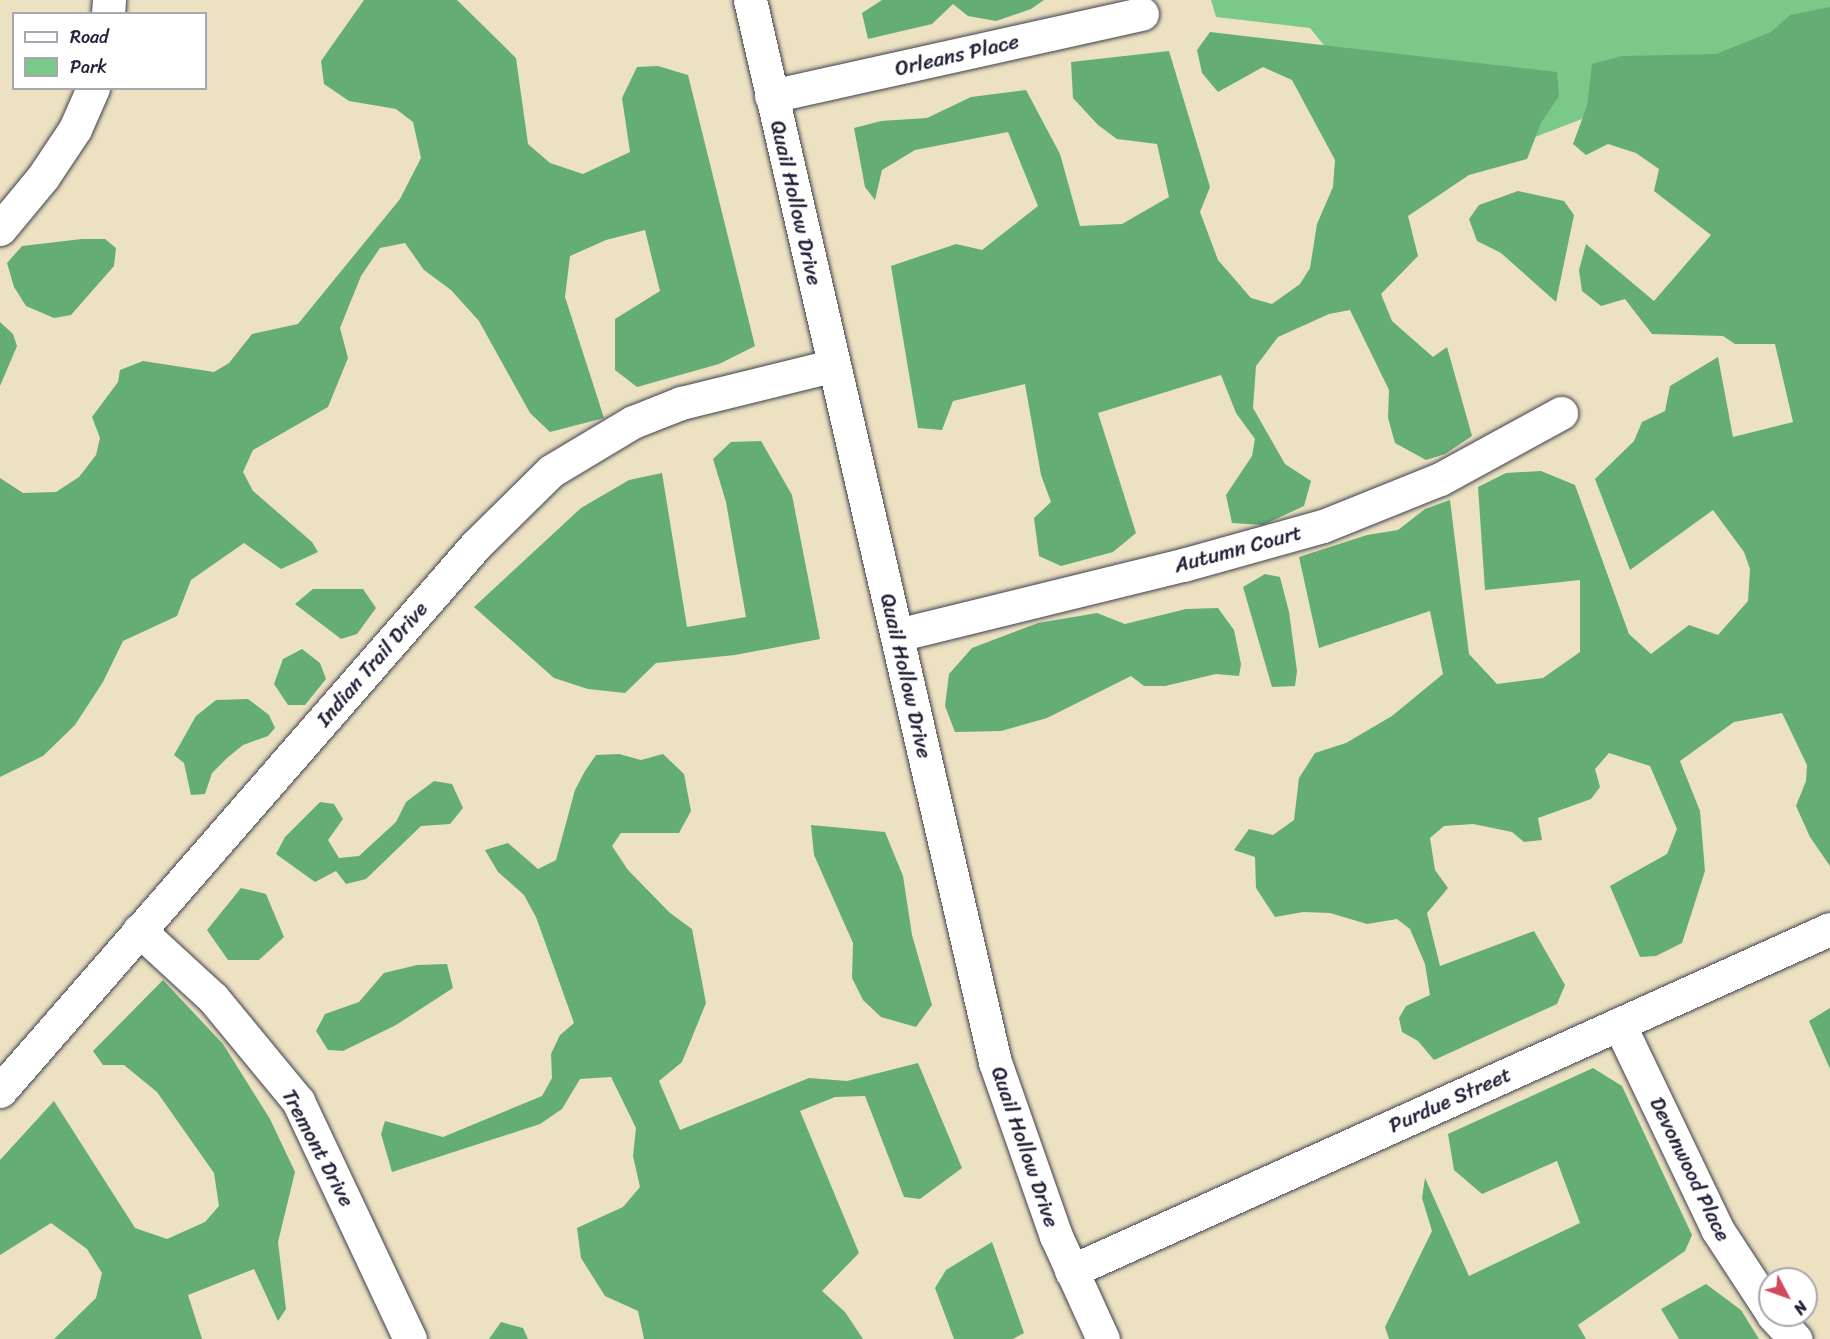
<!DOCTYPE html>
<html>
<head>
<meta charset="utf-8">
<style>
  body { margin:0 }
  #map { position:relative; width:1830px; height:1339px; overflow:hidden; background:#ece2c1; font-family:Sriracha,sans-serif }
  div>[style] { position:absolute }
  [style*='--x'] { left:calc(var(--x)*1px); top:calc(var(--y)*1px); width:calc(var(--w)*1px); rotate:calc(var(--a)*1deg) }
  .green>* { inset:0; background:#7bc989 }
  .forest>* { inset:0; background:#64ad75 }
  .roads { filter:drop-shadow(0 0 2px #403f4f) drop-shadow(0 0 2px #403f4f) }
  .minor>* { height:33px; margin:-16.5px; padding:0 16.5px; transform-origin:16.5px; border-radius:16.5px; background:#fff }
  .tertiary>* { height:33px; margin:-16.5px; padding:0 16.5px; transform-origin:16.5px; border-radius:16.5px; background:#fff }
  span { translate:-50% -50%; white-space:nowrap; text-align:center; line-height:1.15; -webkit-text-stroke:6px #fff; paint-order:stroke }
  .street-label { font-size:21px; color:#22223b }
  .legend { position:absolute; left:12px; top:12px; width:195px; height:78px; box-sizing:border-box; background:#fff; border:2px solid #a7a7b1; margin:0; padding:8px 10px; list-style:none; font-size:18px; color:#22223b }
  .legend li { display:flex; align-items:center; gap:12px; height:30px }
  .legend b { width:30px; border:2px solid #a7a7b1 }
  .north { position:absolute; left:1758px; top:1267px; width:60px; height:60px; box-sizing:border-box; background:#fff; border:2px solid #a7a7b1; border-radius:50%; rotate:131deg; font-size:16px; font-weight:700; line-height:24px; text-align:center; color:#22223b }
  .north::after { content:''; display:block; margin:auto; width:21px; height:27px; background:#d1495b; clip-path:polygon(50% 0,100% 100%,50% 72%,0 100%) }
</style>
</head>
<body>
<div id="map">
  <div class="green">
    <div style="clip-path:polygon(1211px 0,1830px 0,1830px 174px,1699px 74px,1431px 177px,1310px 28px,1216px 17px)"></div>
  </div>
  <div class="forest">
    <div style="clip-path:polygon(364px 0,457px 0,516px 58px,528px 144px,550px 163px,583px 174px,630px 152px,622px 98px,637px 67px,658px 66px,688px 75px,755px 346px,719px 364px,637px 387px,615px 370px,615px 319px,660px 291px,645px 230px,606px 240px,570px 256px,565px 297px,604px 418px,550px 432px,530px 413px,479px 321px,451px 290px,424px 270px,405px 243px,380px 248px,361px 276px,340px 328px,348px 358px,328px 407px,253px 450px,243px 472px,253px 491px,312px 542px,318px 552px,281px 569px,244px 543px,191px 580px,177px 616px,123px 641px,103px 682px,75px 725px,43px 756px,0 777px,0 478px,23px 493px,56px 492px,79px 477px,96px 455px,100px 438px,92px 417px,118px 382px,120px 370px,143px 361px,214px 372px,229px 363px,252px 334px,298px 324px,400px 199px,421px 158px,413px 122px,396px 109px,349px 101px,324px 84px,321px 61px)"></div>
    <div style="clip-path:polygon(882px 0,1044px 0,1031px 9px,996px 21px,968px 16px,953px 4px,932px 24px,868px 39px,862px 13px)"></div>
    <div style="clip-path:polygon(1830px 7px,1830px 866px,1810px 837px,1796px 806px,1806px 781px,1807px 765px,1782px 713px,1734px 722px,1680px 761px,1700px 811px,1705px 871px,1682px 943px,1656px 956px,1640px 957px,1610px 886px,1667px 854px,1677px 829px,1650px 766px,1609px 753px,1595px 769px,1600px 787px,1591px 799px,1538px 818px,1542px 840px,1524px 842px,1512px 832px,1473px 824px,1444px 826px,1430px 838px,1435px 870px,1448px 888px,1427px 913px,1440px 966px,1534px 931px,1565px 985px,1557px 1004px,1434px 1060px,1418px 1041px,1402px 1032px,1399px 1018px,1406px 1006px,1430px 995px,1425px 964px,1410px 929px,1397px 919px,1367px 924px,1330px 913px,1303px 912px,1275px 917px,1256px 888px,1255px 857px,1234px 850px,1249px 829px,1273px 835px,1294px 820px,1299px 778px,1315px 753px,1346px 743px,1392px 716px,1443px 674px,1430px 611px,1319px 648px,1299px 557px,1367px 535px,1398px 530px,1425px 509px,1450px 500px,1469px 654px,1497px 684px,1543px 678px,1580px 652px,1580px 580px,1485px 590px,1478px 487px,1506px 473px,1541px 471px,1575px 485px,1629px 634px,1651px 654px,1689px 625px,1718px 635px,1748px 601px,1750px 569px,1744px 552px,1713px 510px,1630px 570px,1595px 479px,1634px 441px,1642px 422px,1665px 411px,1670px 386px,1718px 357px,1733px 437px,1793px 422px,1775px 344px,1735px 344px,1723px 336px,1652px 334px,1625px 299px,1601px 306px,1582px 291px,1579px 270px,1586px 244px,1654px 301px,1711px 235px,1654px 191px,1659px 169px,1636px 153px,1608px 144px,1586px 155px,1573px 144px,1587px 106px,1592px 64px,1622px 56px,1716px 54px,1771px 32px,1790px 15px)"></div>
    <div style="clip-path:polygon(1210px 32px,1557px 72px,1559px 96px,1541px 123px,1527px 159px,1469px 175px,1408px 216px,1418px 256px,1381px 294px,1392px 321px,1433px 357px,1447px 347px,1472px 436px,1445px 454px,1426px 460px,1395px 443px,1388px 418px,1389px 390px,1350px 310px,1329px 314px,1278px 337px,1256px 366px,1253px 408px,1285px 464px,1311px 481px,1304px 506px,1263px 525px,1232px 523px,1226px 495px,1252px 456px,1255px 439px,1236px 413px,1221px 375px,1098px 413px,1136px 533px,1113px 552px,1061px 566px,1039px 556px,1034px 518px,1051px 502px,1041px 475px,1025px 384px,953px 401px,942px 430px,918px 428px,891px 266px,956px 244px,982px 250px,1038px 206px,1008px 132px,915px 150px,882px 170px,875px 200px,865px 187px,854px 128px,881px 121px,927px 118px,971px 97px,1026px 90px,1060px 154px,1080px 226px,1122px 224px,1169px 197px,1157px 144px,1117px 139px,1098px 125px,1073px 98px,1071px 62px,1169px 51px,1210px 187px,1200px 212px,1218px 260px,1251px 298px,1272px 304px,1300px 284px,1310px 268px,1317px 224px,1333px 187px,1335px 160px,1292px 80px,1263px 67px,1218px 92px,1202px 73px,1197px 50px)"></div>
    <div style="clip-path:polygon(1518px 191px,1564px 201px,1574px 215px,1556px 302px,1501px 253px,1477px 241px,1469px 219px,1479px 205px)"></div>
    <div style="clip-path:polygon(82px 239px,105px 239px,116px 248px,114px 266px,71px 315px,54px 318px,26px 306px,14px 287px,7px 263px,22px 246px)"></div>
    <div style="clip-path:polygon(0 322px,13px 334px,17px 346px,0 386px)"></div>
    <div style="clip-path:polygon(761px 441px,792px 495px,820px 639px,735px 655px,656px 663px,625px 693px,588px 689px,554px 678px,474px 607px,581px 508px,629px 480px,662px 473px,687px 627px,746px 617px,726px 502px,713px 459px,731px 442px)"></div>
    <div style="clip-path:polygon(1265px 574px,1280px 577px,1289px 612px,1297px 671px,1295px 686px,1272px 687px,1243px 587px)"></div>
    <div style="clip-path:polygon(313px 589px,363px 589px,376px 608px,357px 634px,341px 639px,295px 604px)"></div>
    <div style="clip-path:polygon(1218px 608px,1234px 630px,1241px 664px,1239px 676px,1216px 674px,1165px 686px,1144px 686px,1131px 676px,1047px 718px,1001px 731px,955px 732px,945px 706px,949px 674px,972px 648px,1038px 623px,1097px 613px,1125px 624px,1186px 609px)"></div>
    <div style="clip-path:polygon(302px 649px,320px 663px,326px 679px,305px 705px,288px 705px,274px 684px,283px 659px)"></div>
    <div style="clip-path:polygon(248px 699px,269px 715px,275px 728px,268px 736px,243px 745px,227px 758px,212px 773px,205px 794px,191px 795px,184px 763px,174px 755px,196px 716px,216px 700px)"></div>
    <div style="clip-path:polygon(619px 754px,641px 760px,663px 754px,684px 774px,691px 811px,679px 833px,621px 833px,612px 846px,628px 870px,670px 913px,692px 929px,706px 1003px,682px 1062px,659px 1081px,680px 1130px,809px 1078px,847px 1081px,918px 1063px,962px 1168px,920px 1199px,904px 1197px,865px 1096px,835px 1097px,800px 1111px,859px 1253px,822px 1291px,845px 1312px,863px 1339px,644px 1339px,638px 1311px,605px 1296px,581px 1258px,577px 1228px,623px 1207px,640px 1187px,633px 1156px,636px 1128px,611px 1077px,580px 1079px,562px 1109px,540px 1124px,392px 1172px,381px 1134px,385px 1121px,443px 1137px,542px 1096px,552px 1078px,551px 1054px,560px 1035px,574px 1023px,536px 917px,524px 895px,498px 872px,485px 850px,508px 843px,538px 869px,556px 860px,575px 790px,585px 771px,596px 755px)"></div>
    <div style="clip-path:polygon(434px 781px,452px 784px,463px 808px,450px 824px,421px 826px,366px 879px,346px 884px,336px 871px,315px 882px,276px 854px,285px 837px,320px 802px,334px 804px,343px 819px,328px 840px,339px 858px,359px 856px,396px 822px,406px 802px)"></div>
    <div style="clip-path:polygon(811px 825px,885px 832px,903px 876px,912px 935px,932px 1005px,916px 1027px,881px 1017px,863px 1000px,852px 978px,853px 943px,814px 855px)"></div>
    <div style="clip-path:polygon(241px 888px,266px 894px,284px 937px,259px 960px,228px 960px,207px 930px)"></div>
    <div style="clip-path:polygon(447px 964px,453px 988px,396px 1025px,343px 1051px,328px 1050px,316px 1031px,325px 1014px,359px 1002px,384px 973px,417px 965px)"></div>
    <div style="clip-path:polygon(163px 980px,223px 1044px,270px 1119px,295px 1172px,278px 1242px,286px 1309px,278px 1321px,254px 1269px,188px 1295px,202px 1339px,54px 1339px,96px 1298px,102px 1273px,87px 1249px,51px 1223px,0 1255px,0 1160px,54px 1101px,135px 1228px,167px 1239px,205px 1222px,219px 1206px,214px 1173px,157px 1092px,124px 1065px,103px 1065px,93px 1051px)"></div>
    <div style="clip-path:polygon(1830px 1008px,1830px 1069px,1809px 1021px)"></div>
    <div style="clip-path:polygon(1593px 1068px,1622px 1086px,1692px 1235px,1685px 1251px,1578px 1325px,1586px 1339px,1389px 1339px,1385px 1327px,1432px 1231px,1422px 1198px,1425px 1178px,1469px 1276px,1580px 1223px,1557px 1161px,1482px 1194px,1454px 1170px,1448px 1134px)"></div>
    <div style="clip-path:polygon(992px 1242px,1024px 1333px,1013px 1339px,954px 1339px,935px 1288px,946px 1270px)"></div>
    <div style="clip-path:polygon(1706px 1284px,1741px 1310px,1759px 1339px,1679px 1339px,1661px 1309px)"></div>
    <div style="clip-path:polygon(501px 1322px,523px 1328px,528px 1339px,489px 1339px)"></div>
  </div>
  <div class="roads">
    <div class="minor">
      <div style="--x:108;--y:14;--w:14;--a:-86"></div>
      <div style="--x:771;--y:96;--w:380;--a:-12.5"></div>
      <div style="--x:0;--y:229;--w:67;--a:-50.4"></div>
      <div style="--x:43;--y:177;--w:58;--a:-56.3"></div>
      <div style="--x:75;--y:129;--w:45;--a:-66.3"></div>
      <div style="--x:897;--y:635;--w:294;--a:-13.8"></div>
      <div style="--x:1183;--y:565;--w:145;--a:-15.6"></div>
      <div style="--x:1323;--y:526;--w:126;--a:-21.9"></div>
      <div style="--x:1440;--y:479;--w:138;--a:-28.6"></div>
      <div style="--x:139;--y:930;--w:100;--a:42.6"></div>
      <div style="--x:213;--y:998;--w:134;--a:50.5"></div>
      <div style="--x:298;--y:1101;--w:263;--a:64.8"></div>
      <div style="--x:1619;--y:1024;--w:227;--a:64.4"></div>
      <div style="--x:1717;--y:1229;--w:97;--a:56.8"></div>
      <div style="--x:0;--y:1091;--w:724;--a:-48.92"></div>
      <div style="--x:476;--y:545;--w:105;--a:-44.6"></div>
      <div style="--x:551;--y:471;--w:96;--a:-30.9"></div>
      <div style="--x:633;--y:422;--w:52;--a:-21.6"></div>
      <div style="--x:681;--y:403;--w:155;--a:-13.8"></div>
      <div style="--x:1071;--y:1271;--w:832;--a:-24.26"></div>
      <div style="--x:1773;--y:1315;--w:33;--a:47"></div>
    </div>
    <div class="tertiary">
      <div style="--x:750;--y:0;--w:1090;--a:77.01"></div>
      <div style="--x:995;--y:1062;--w:184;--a:70.7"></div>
      <div style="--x:1056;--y:1236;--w:113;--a:65.5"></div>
    </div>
  </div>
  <div class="street-label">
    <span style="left:957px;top:55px;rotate:-13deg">Orleans Place</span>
    <span style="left:796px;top:203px;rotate:77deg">Quail Hollow Drive</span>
    <span style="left:1238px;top:549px;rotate:-15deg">Autumn Court</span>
    <span style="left:372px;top:664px;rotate:-49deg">Indian Trail Drive</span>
    <span style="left:906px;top:676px;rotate:77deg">Quail Hollow Drive</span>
    <span style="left:1450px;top:1100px;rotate:-24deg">Purdue Street</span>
    <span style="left:1025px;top:1147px;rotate:71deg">Quail Hollow Drive</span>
    <span style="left:318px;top:1148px;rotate:62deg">Tremont Drive</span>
    <span style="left:1690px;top:1169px;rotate:64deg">Devonwood Place</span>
  </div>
  <ul class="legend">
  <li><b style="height:8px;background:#fff"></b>Road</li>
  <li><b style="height:16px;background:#7bc989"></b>Park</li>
  </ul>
  <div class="north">N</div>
</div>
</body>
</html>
